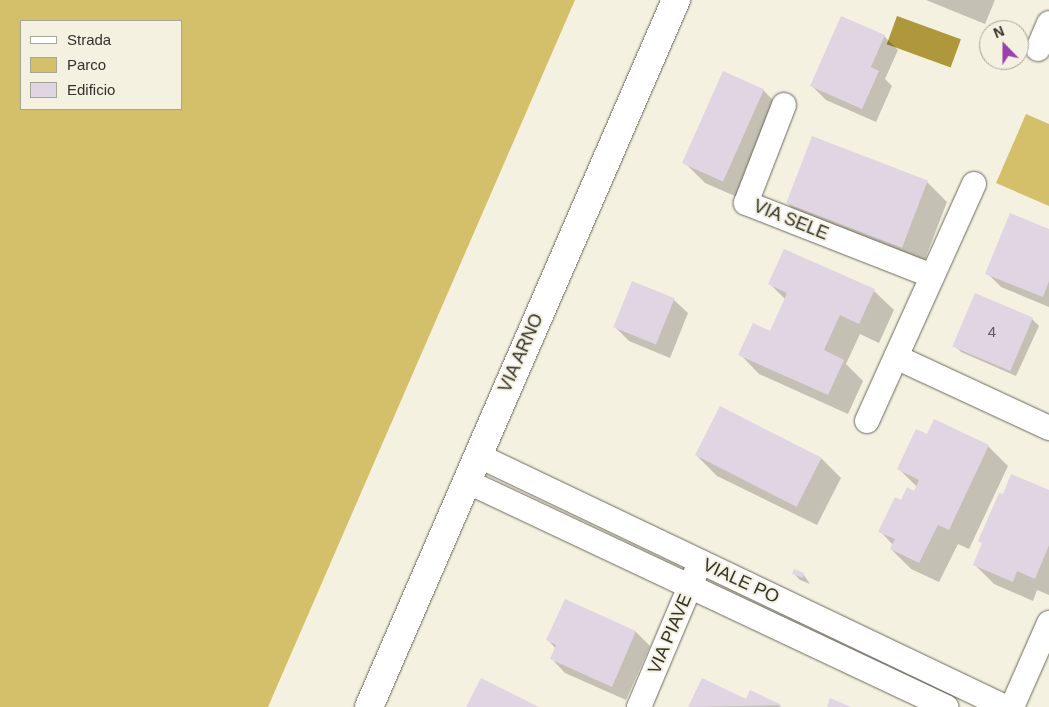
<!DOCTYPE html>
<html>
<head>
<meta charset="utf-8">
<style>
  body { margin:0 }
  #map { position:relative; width:1049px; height:707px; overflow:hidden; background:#f5f1e1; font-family:Helvetica,sans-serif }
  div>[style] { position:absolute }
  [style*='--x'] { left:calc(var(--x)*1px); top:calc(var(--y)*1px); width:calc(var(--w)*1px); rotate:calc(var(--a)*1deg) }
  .green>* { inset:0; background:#d4bf6b }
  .water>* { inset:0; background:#af983c; transform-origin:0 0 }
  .shadow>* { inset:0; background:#0003 }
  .building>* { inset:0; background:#e0d5e3; transform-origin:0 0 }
  .roads { filter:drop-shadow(0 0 1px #6b685a) drop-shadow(0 0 1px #6b685a) }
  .minor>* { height:24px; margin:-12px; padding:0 12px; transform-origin:12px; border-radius:12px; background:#fff }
  .tertiary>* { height:28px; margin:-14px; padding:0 14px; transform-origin:14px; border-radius:14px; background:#fff }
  span { translate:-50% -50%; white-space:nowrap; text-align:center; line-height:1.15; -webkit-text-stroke:4px #f5f1e1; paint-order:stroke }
  .number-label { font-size:15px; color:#5e5a59 }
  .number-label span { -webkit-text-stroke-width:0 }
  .street-label { font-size:18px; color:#33312b }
  .legend { position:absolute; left:20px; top:20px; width:162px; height:90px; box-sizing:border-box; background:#f5f1e1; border:1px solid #a7a498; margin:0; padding:6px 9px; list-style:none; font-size:15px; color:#33312b }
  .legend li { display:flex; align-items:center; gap:10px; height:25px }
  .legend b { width:25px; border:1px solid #a7a498 }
  .north { position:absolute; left:979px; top:20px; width:50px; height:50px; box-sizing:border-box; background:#f5f1e1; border:1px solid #a7a498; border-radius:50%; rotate:338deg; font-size:14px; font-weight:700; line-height:20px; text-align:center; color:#33312b }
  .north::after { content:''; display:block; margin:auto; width:18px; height:22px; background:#9940ac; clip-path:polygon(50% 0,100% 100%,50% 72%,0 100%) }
</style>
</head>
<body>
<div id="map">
  <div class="green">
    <div style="clip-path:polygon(evenodd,0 0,575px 0,268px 707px,0 707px,0 0,21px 21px,181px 21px,181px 109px,21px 109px,21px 21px)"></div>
    <div style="clip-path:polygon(1026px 114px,1049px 124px,1049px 206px,996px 183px)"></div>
  </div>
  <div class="water">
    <div style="left:897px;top:16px;width:68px;height:30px;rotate:20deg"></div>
  </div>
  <div class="shadow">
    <div style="clip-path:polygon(926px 0,995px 0,985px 24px)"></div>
    <div style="clip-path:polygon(884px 36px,898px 50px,885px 79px,892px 86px,876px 122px,826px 100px,812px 86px)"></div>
    <div style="clip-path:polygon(763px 90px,783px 110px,744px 200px,705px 183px,685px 163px)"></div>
    <div style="clip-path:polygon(927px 182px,947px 202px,922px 267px,807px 223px,787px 203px)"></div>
    <div style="clip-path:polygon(1049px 230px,1049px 307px,1001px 287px,987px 273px)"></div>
    <div style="clip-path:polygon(770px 284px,874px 291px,894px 310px,879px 343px,860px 334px,846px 364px,863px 381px,848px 414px,759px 374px,740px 354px,770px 333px,786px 300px)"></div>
    <div style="clip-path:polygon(674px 300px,688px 313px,670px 358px,629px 341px,615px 327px)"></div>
    <div style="clip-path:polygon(1032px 319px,1039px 326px,1016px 376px,961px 352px,954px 345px)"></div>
    <div style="clip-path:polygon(928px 436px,988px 446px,1008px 466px,969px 549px,958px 544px,939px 582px,911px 569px,891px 549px,893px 545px,880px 531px,902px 501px,915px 492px,917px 487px,899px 469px)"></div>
    <div style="clip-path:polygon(697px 456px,821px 458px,841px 478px,817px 525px,717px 476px)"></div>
    <div style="clip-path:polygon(1049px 491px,1049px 595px,1037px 590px,1033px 601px,994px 584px,974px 564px,983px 544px,980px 541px,1004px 496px)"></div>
    <div style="clip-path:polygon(795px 571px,804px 575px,810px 584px,800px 580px,793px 573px)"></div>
    <div style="clip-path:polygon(565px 601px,636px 632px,650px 646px,626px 700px,565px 673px,552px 659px,556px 649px,548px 640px)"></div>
    <div style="clip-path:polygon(703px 680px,746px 701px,751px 692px,782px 707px,689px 707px)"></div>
  </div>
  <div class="building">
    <div style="clip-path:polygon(841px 16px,885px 35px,871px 67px,879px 71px,862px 109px,810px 86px)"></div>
    <div style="left:723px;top:71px;width:45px;height:101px;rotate:24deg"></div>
    <div style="left:812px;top:136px;width:124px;height:72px;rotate:21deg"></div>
    <div style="clip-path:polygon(1010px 213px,1049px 229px,1049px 281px,1043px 297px,985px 274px)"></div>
    <div style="clip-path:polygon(784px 249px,875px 289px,859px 324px,840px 315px,824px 350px,844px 360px,828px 395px,738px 355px,753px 323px,770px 331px,787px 293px,768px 284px)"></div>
    <div style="left:632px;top:281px;width:46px;height:50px;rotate:22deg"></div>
    <div style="left:975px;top:293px;width:63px;height:58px;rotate:23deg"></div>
    <div style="left:720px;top:406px;width:114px;height:55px;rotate:27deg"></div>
    <div style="clip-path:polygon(934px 419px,989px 445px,949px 530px,938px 525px,919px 563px,890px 549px,895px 539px,878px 532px,895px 497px,901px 500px,907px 487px,914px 491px,919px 480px,897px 469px,916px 429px,927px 434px)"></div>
    <div style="clip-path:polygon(1011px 474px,1049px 490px,1049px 545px,1035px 579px,1017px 571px,1013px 582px,973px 565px,982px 543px,978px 541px,999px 493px,1003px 494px)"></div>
    <div style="clip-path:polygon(794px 569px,804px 573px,803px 578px,792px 574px)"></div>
    <div style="clip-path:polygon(565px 599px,636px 631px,612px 687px,550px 659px,556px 645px,546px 640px)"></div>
    <div style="clip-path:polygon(481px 678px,539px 707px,466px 707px)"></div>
    <div style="clip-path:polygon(702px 678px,746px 699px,750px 690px,782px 705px,688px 707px)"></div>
    <div style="clip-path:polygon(830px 698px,851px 707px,827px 707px)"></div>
  </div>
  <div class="roads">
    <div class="minor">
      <div style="--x:1038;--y:49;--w:28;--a:-67"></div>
      <div style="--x:784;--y:105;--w:105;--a:111.2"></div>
      <div style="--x:746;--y:203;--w:200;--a:21.4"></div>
      <div style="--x:896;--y:357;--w:169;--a:24.9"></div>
      <div style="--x:867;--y:421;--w:260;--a:-65.7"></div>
      <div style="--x:477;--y:455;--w:585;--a:25.51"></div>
      <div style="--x:466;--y:481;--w:531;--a:25.21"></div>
      <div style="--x:639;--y:707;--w:149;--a:-67.1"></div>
      <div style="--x:1012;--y:707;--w:92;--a:-66.2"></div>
    </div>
    <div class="tertiary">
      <div style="--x:369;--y:707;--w:771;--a:-66.53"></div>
    </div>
  </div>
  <div class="number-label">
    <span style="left:992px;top:332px">4</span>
  </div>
  <div class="street-label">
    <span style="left:791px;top:220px;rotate:22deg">VIA SELE</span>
    <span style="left:521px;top:353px;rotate:-66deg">VIA ARNO</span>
    <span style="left:741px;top:581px;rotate:25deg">VIALE PO</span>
    <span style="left:670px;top:634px;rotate:-67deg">VIA PIAVE</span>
  </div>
  <ul class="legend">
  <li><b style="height:6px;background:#fff"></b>Strada</li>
  <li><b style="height:14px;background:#d4bf6b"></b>Parco</li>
  <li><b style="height:14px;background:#e0d5e3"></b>Edificio</li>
  </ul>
  <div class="north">N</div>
</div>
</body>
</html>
